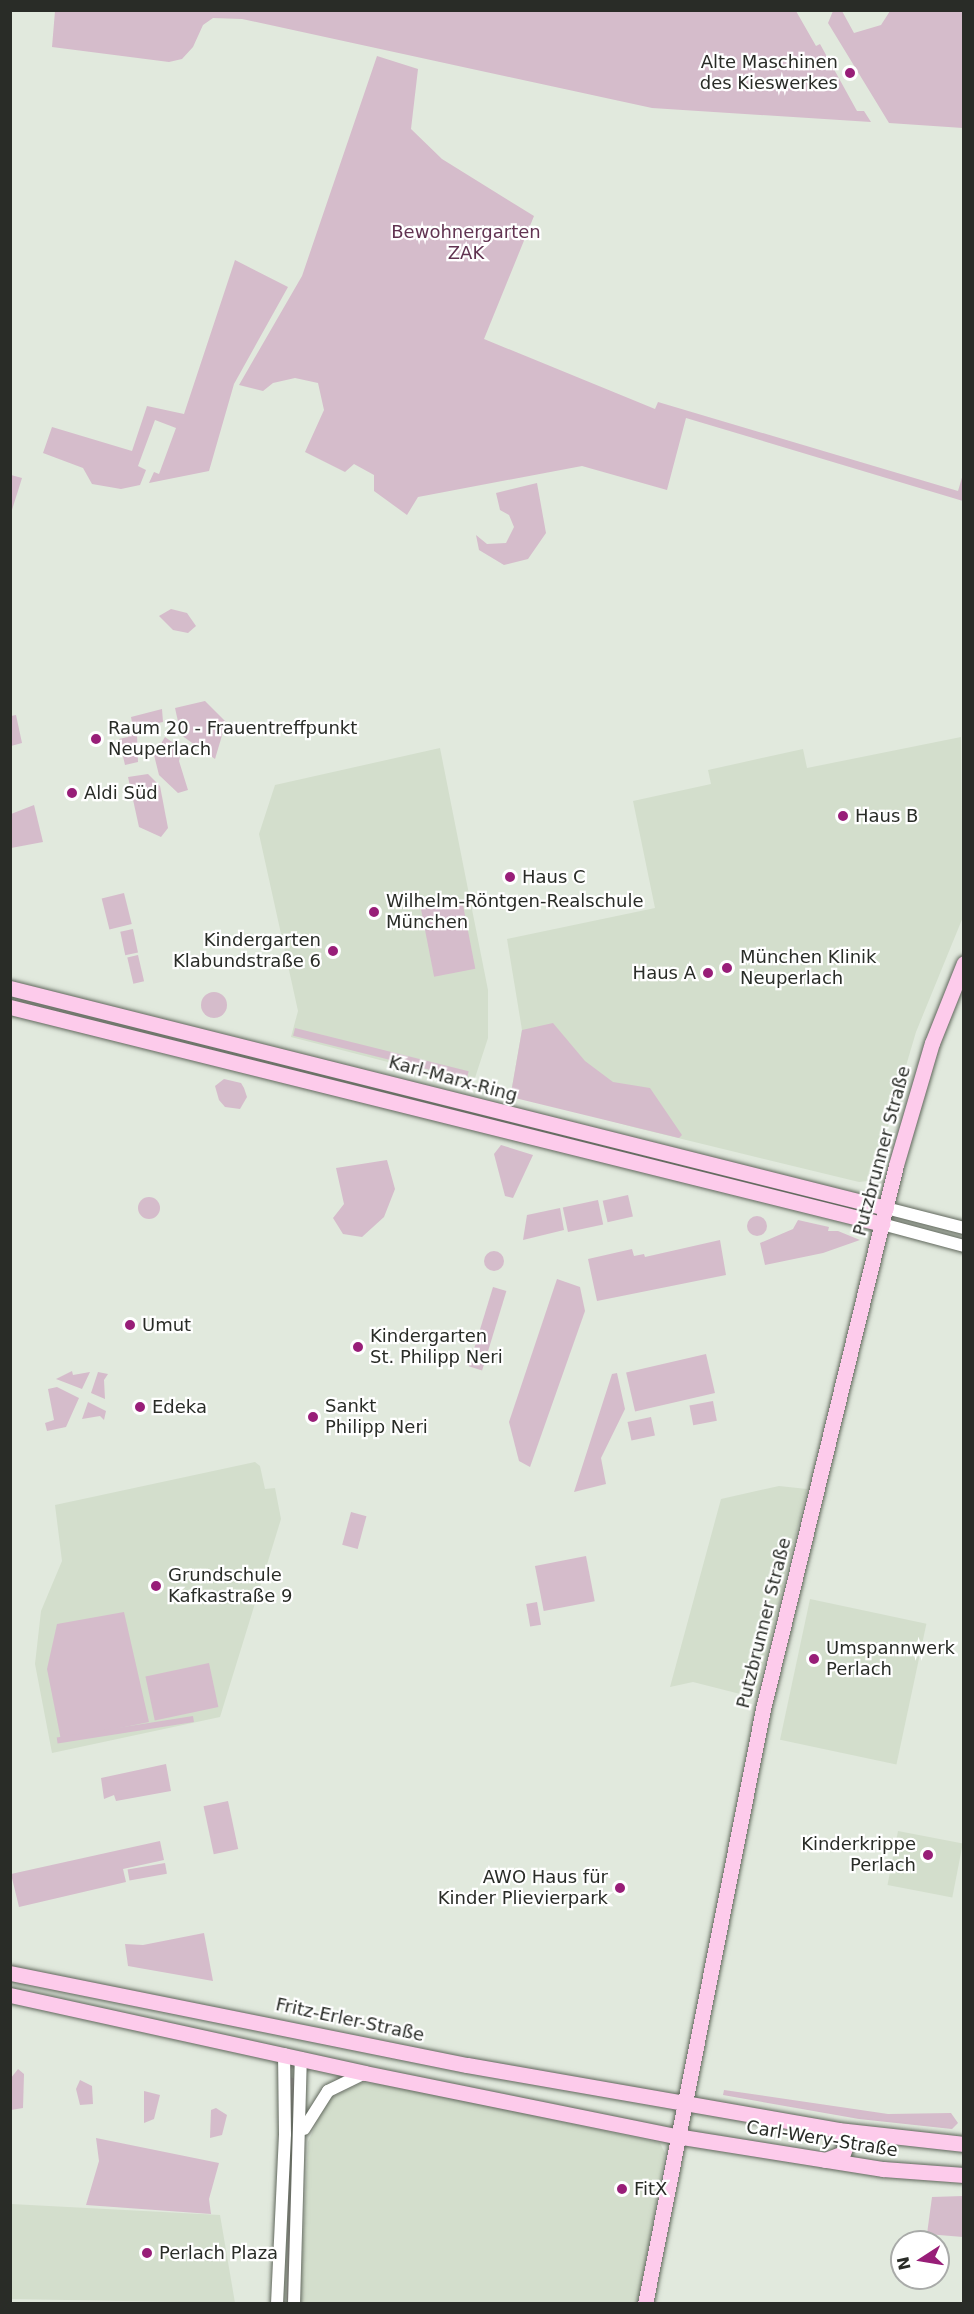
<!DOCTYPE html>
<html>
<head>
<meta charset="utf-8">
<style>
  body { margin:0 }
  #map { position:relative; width:974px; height:2314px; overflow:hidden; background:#e1e9dd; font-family:"DejaVu Sans",sans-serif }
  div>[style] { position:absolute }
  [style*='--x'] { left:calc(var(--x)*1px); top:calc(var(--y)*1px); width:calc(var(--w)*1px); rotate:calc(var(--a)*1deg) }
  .built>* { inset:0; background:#d3decc; transform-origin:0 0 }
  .green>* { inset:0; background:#d5bccb; transform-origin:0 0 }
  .round { border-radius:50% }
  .roads { filter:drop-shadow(0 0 2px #60675c) drop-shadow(0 0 2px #60675c) }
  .minor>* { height:12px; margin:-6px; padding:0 6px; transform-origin:6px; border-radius:6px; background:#fff }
  .major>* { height:15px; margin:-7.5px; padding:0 7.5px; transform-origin:7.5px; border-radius:7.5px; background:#fdcbeb }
  .dots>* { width:16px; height:16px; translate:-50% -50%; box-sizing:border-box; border:3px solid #fff; border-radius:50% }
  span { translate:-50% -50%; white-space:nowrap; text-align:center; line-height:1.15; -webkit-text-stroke:4.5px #fff; paint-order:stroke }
  .poi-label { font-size:18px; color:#292c27 }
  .right { translate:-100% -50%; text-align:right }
  .left { translate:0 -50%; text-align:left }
  .park-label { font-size:18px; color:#613351 }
  .street-label { font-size:18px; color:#292c27 }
  .frame { position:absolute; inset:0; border:12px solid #292c27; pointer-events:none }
  .north { position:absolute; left:890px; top:2230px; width:60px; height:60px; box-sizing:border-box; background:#fff; border:2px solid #a9aba9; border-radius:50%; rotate:258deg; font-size:16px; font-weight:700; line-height:24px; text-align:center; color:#292c27 }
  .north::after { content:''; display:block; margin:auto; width:21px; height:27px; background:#981e78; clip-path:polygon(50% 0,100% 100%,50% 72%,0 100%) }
</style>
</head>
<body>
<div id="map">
  <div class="built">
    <div style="clip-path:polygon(961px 737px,963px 917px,916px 1032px,874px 1174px,868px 1181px,859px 1182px,633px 1127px,511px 1093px,522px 1030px,507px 939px,655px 908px,633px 801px,711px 784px,708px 770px,803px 749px,807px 768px)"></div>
    <div style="clip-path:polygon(440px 748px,488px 990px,488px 1038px,473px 1084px,291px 1037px,298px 1011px,259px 834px,275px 785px)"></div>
    <div style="clip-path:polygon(255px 1462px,260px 1466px,265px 1489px,275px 1488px,281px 1519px,220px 1717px,52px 1753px,35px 1664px,41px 1611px,62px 1561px,55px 1505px)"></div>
    <div style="clip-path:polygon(779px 1486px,807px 1489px,756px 1698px,693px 1682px,670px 1687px,721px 1499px)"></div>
    <div style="left:810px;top:1599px;width:119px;height:144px;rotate:12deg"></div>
    <div style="left:898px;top:1831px;width:66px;height:55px;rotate:11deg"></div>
    <div style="clip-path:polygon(361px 2083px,392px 2085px,660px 2143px,665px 2153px,638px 2303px,300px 2304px,308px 2142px,327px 2100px)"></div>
    <div style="clip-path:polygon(11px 2204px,220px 2215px,235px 2303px,11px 2299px)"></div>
  </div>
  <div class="green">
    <div style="clip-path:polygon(55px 11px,796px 11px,816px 46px,820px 44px,857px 111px,864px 111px,871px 122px,652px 108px,242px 19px,213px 18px,203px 25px,193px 47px,182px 59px,169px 62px,52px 47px)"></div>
    <div style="clip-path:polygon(833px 11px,842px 11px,854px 33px,881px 25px,890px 11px,963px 11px,963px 128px,889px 123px,828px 23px)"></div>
    <div style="clip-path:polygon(377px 56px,418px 69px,411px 129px,442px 159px,534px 216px,484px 339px,655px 409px,658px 402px,958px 491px,963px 474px,963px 501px,686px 418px,667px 490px,582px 466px,418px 497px,407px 515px,374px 491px,374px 475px,354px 464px,345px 472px,305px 452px,324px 410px,318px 383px,295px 378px,273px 383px,263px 391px,239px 385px,302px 276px)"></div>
    <div style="clip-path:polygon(235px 260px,288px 287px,234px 384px,209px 471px,149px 483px,154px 472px,159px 474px,176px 428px,155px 420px,138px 466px,146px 470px,140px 485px,121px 489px,92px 484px,83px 468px,43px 453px,52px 427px,132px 451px,147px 406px,184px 414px)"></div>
    <div style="clip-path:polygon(11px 475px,22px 478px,11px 513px,10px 475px)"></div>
    <div style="clip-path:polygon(537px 483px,546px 533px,528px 559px,504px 565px,479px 550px,476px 535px,487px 544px,506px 543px,514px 527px,509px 515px,500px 510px,496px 493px)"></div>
    <div style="clip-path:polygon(171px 609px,187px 613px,196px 626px,188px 633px,173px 630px,159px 616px)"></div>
    <div style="clip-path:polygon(205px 701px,226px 722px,215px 759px,181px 735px,175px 708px)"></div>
    <div style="clip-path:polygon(162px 709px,163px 722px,142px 726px,137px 735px,138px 762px,125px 765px,119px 739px,128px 737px,133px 728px,131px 717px)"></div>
    <div style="clip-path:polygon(16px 715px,22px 743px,11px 746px,11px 716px)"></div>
    <div style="clip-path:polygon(165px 737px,182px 749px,179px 761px,188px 790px,178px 793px,159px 775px,154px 755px)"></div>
    <div style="clip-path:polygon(148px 774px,160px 786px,168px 828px,161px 837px,139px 827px,128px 777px)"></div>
    <div style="clip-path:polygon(34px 805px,43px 842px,11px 848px,11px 814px)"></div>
    <div style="left:124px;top:893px;width:32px;height:23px;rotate:76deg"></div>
    <div style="left:462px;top:900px;width:70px;height:42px;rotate:79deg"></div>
    <div style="left:133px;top:929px;width:24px;height:13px;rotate:78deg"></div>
    <div style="left:138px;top:955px;width:27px;height:11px;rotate:77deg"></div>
    <div class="round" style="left:201px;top:992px;width:26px;height:26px"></div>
    <div style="clip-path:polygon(553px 1023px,585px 1061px,613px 1082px,650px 1088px,682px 1135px,679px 1138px,515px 1098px,511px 1093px,522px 1030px)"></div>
    <div style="left:295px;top:1028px;width:179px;height:8px;rotate:14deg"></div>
    <div style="clip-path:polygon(224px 1079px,241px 1083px,244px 1088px,247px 1097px,240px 1109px,225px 1107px,219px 1100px,215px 1086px)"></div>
    <div style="clip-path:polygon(501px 1145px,533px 1155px,513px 1198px,505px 1196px,494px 1154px)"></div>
    <div style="clip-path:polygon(387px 1160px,395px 1189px,384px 1217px,362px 1237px,343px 1234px,333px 1218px,344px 1204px,336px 1168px)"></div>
    <div style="left:628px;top:1195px;width:22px;height:26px;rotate:77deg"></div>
    <div class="round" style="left:138px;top:1197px;width:22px;height:22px"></div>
    <div style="left:598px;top:1200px;width:25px;height:36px;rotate:78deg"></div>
    <div style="clip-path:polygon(560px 1208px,564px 1230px,523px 1240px,527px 1215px)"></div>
    <div class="round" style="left:747px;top:1216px;width:20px;height:20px"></div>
    <div style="clip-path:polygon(798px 1220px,829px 1227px,828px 1231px,838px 1231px,860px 1240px,823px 1253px,765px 1265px,760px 1243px,793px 1229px)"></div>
    <div style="clip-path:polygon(720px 1240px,726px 1275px,597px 1301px,588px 1259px,632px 1249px,634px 1256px,644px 1254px,645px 1257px)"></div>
    <div class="round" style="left:484px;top:1251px;width:20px;height:20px"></div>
    <div style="clip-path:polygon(557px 1279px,580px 1287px,585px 1311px,530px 1467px,519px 1461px,509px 1422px)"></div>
    <div style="left:493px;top:1287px;width:14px;height:83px;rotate:17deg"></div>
    <div style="left:706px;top:1354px;width:40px;height:82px;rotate:77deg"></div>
    <div style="clip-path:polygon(72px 1371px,73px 1375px,90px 1372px,82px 1389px,56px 1379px)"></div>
    <div style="clip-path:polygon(98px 1372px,108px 1374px,104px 1380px,105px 1399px,91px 1393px)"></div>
    <div style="clip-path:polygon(617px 1373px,625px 1409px,601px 1458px,606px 1484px,574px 1492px,612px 1374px)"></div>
    <div style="clip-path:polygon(57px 1387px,79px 1398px,66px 1427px,47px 1431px,45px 1423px,54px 1420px,48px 1389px)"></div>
    <div style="left:713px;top:1401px;width:20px;height:24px;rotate:79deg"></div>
    <div style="clip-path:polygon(88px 1402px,106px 1411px,104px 1420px,100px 1416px,82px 1419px)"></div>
    <div style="left:651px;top:1417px;width:19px;height:24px;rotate:78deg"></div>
    <div style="left:351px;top:1512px;width:16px;height:34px;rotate:15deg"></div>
    <div style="left:586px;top:1556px;width:46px;height:52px;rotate:79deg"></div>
    <div style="left:537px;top:1602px;width:23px;height:11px;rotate:80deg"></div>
    <div style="clip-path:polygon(124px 1612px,149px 1722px,61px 1740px,47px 1669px,57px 1624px)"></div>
    <div style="left:209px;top:1663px;width:45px;height:65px;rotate:78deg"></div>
    <div style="left:193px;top:1716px;width:6px;height:138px;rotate:81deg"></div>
    <div style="clip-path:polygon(166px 1764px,171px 1791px,116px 1801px,114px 1795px,104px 1799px,101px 1778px)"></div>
    <div style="left:228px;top:1801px;width:49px;height:25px;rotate:78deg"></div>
    <div style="clip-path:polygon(160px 1841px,164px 1860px,123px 1869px,126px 1882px,19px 1907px,11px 1874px)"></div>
    <div style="left:165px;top:1863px;width:11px;height:38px;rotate:80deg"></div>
    <div style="clip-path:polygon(204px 1933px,213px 1981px,128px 1966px,125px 1944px,143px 1945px)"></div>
    <div style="clip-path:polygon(18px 2069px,24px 2074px,23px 2108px,11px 2110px,11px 2078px)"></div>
    <div style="clip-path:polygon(290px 2077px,296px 2079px,296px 2085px,290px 2300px,287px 2300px)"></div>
    <div style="clip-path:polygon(80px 2080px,92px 2086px,93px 2104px,80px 2105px,76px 2089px)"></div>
    <div style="clip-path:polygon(724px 2090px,888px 2114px,951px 2113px,958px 2123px,952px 2129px,859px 2119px,723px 2095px)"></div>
    <div style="clip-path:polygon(144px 2091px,160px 2095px,154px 2119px,144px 2123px)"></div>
    <div style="clip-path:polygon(216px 2108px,227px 2115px,222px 2135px,210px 2138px,211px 2110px)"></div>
    <div style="clip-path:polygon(96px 2138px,219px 2163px,209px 2199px,211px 2214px,86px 2205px,99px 2161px)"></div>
    <div style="clip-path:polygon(963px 2196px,963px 2237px,927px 2234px,932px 2197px)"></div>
  </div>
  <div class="roads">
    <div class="minor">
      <div style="--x:886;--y:1208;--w:81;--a:14.4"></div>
      <div style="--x:882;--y:1224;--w:85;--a:15"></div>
      <div style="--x:304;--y:2129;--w:45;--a:-57.7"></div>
      <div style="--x:328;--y:2091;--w:41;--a:-25.9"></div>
      <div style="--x:277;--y:2304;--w:170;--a:-87.3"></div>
      <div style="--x:285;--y:2134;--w:80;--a:-90.7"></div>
      <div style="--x:294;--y:2304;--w:246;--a:-88.4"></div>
    </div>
    <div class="major">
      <div style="--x:10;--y:988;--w:903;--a:14.1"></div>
      <div style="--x:10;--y:1007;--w:899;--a:13.97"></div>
      <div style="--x:10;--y:1973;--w:466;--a:11.4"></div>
      <div style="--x:467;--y:2065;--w:377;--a:9.9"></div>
      <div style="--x:838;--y:2130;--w:127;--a:6.3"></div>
      <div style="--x:10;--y:1995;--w:363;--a:12.4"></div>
      <div style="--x:365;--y:2073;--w:317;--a:11.5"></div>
      <div style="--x:676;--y:2136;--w:210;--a:9.1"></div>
      <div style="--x:883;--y:2169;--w:81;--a:4.2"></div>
      <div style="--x:825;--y:2160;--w:19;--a:-21"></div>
      <div style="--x:843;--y:2153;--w:8;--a:-67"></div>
      <div style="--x:846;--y:2146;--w:18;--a:-117"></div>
      <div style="--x:645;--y:2304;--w:607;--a:-78.78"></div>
      <div style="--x:763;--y:1709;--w:560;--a:-76.26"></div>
      <div style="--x:896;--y:1165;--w:127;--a:-73.6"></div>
      <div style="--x:932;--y:1043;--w:86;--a:-68.2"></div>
    </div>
  </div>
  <div class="dots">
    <div style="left:850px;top:73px;background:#981e78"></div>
    <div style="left:96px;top:739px;background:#981e78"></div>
    <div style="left:72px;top:793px;background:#981e78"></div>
    <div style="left:843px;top:816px;background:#981e78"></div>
    <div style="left:510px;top:877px;background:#981e78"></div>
    <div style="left:374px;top:912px;background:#981e78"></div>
    <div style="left:333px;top:951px;background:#981e78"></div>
    <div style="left:727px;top:968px;background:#981e78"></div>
    <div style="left:708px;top:973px;background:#981e78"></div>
    <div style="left:130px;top:1325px;background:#981e78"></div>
    <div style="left:358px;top:1347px;background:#981e78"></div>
    <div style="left:140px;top:1407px;background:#981e78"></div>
    <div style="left:313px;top:1417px;background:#981e78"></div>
    <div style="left:156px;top:1586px;background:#981e78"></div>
    <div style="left:814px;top:1659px;background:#981e78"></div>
    <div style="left:928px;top:1855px;background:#981e78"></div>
    <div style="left:620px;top:1888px;background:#981e78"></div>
    <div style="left:622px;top:2189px;background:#981e78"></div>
    <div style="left:147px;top:2253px;background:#981e78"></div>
  </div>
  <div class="poi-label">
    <span class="right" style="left:838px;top:73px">Alte Maschinen<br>des Kieswerkes</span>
    <span class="left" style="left:108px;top:739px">Raum 20 - Frauentreffpunkt<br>Neuperlach</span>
    <span class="left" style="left:84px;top:793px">Aldi Süd</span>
    <span class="left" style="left:855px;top:816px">Haus B</span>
    <span class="left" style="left:522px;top:877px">Haus C</span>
    <span class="left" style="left:386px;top:912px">Wilhelm-Röntgen-Realschule<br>München</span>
    <span class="right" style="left:321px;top:951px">Kindergarten<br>Klabundstraße 6</span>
    <span class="left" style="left:740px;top:968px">München Klinik<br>Neuperlach</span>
    <span class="right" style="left:696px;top:973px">Haus A</span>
    <span class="left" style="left:142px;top:1325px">Umut</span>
    <span class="left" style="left:370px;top:1347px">Kindergarten<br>St. Philipp Neri</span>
    <span class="left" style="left:152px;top:1407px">Edeka</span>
    <span class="left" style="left:325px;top:1417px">Sankt<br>Philipp Neri</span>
    <span class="left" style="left:168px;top:1586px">Grundschule<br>Kafkastraße 9</span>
    <span class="left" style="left:826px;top:1659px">Umspannwerk<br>Perlach</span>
    <span class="right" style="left:916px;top:1855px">Kinderkrippe<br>Perlach</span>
    <span class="right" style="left:608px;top:1888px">AWO Haus für<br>Kinder Plievierpark</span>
    <span class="left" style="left:634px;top:2189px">FitX</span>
    <span class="left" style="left:159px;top:2253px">Perlach Plaza</span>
  </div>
  <div class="park-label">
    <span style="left:466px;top:243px">Bewohnergarten<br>ZAK</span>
  </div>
  <div class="street-label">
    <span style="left:453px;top:1079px;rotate:15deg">Karl-Marx-Ring</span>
    <span style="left:882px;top:1151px;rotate:-75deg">Putzbrunner Straße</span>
    <span style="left:764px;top:1623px;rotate:-76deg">Putzbrunner Straße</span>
    <span style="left:350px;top:2020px;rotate:12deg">Fritz-Erler-Straße</span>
    <span style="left:822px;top:2139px;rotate:9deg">Carl-Wery-Straße</span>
  </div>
  <div class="frame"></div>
  <div class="north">N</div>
</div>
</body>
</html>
